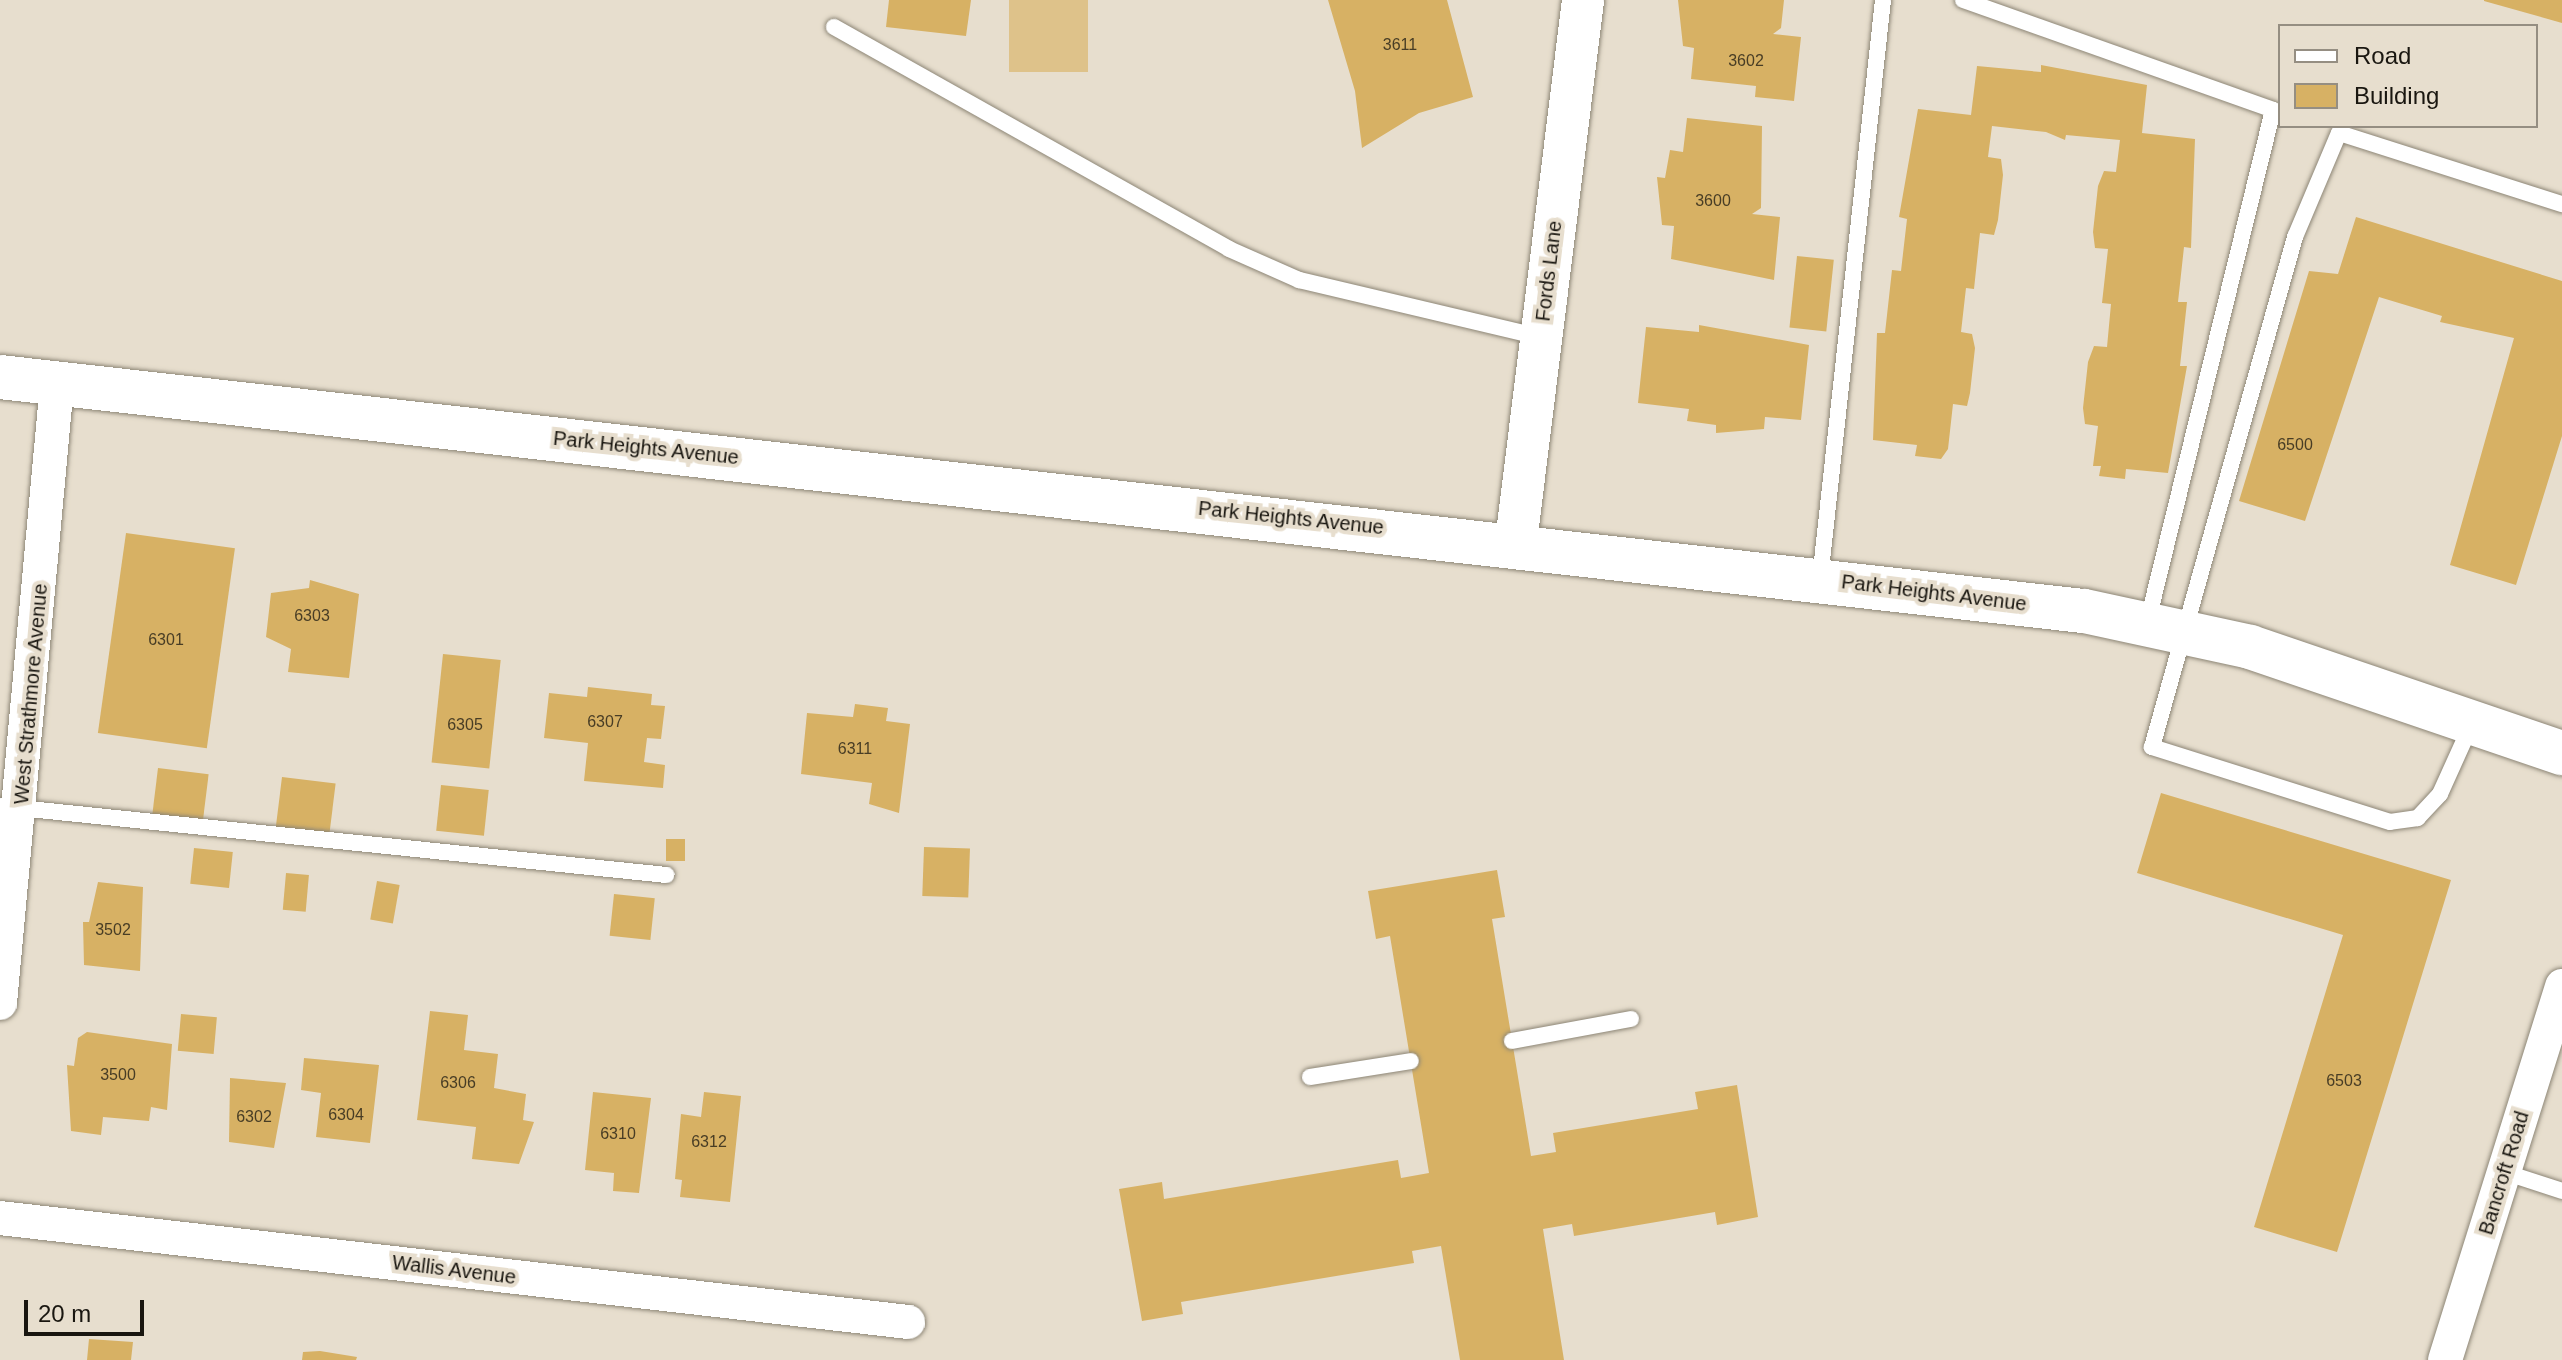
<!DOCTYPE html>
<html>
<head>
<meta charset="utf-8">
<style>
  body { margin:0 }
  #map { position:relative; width:2562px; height:1360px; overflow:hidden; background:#e7dece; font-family:Helvetica,sans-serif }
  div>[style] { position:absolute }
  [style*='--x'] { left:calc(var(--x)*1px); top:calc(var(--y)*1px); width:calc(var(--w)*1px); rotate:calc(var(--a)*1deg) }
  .green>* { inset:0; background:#dec28a; transform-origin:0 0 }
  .building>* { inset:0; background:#d7b164; transform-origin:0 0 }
  .roads { filter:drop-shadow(0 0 2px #8d8676) drop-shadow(0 0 2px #8d8676) }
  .service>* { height:16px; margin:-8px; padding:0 8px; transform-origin:8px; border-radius:8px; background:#fff }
  .minor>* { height:34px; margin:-17px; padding:0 17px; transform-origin:17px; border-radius:17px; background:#fff }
  .tertiary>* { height:42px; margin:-21px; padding:0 21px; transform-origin:21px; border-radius:21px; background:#fff }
  .secondary>* { height:44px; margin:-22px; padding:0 22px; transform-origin:22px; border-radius:22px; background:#fff }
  span { translate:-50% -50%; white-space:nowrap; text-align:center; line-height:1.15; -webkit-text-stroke:8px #e7dece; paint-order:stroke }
  .number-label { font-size:16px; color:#483d25 }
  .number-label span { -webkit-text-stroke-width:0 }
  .street-label { font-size:20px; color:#191610 }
  .legend { position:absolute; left:2278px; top:24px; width:260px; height:104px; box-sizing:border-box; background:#e7dece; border:2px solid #958e82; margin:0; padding:10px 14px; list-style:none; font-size:24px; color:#191610 }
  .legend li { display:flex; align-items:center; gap:16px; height:40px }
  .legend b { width:40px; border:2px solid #958e82 }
  .scale { position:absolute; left:24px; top:1300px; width:120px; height:36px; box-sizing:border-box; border:4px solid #191610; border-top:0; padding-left:10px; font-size:24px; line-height:28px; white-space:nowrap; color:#191610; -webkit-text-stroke:6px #e7dece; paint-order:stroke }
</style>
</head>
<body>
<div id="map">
  <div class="green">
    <div style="left:1009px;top:0;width:79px;height:72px"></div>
  </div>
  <div class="building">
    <div style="clip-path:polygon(889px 0,971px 0,966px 36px,886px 27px)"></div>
    <div style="clip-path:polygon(1328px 0,1447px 0,1473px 97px,1419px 113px,1362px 148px,1355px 91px)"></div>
    <div style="clip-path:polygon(1678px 0,1784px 0,1781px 28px,1773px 34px,1801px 37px,1794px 101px,1755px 97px,1756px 86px,1691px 79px,1694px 48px,1683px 46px)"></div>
    <div style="clip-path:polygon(2484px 0,2562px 0,2562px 23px,2484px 1px)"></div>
    <div style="clip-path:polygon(2041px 65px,2147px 85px,2142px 133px,2195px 139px,2191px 248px,2184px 247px,2178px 302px,2187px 302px,2180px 366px,2187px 366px,2168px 473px,2126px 469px,2125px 479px,2099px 476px,2101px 466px,2093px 466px,2098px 426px,2085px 424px,2083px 408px,2088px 362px,2094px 346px,2107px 347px,2111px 304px,2102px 303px,2108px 249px,2095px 248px,2093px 232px,2098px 186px,2104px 171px,2116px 172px,2120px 140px,2066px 135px,2065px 140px,2046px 132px,1992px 126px,1988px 157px,2001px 159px,2003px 175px,1998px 220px,1994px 235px,1980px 233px,1974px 289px,1966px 288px,1961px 332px,1972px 334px,1975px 348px,1970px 393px,1967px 406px,1953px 404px,1948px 449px,1941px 459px,1915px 456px,1917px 445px,1873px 440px,1877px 333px,1885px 333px,1892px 270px,1901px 271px,1907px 219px,1899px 217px,1918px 109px,1971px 115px,1977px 66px,2041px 72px)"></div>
    <div style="clip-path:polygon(1687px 118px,1762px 126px,1761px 208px,1752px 214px,1780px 217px,1774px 280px,1671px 259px,1674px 226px,1662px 225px,1657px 177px,1665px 178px,1670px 150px,1683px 152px)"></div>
    <div style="clip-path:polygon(2356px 217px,2562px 281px,2562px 436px,2516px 585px,2450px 565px,2514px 338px,2440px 322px,2442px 316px,2379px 297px,2305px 521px,2239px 501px,2309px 271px,2338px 274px)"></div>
    <div style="left:1797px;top:256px;width:37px;height:72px;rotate:6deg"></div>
    <div style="clip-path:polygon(1699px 325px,1809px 345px,1801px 420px,1765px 417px,1764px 429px,1716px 433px,1716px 425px,1687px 421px,1689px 409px,1638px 403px,1646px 327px,1699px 332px)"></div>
    <div style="left:126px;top:533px;width:110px;height:202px;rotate:8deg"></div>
    <div style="clip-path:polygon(310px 580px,359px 594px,349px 678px,288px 672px,291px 649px,266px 637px,271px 593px,309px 588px)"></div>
    <div style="left:443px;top:654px;width:58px;height:109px;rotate:6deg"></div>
    <div style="clip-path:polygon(588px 687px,652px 694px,651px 705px,665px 706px,661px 739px,647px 738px,644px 762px,665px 765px,663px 788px,584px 781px,588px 743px,544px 738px,549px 693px,587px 697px)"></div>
    <div style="clip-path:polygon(855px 704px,888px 708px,886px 721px,910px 724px,899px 813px,869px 804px,872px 783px,801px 774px,807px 713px,853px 717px)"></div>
    <div style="left:158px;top:768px;width:51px;height:50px;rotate:7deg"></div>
    <div style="left:282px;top:777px;width:54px;height:51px;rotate:7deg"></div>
    <div style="left:441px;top:785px;width:48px;height:46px;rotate:6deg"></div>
    <div style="clip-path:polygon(2161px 793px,2451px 880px,2337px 1252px,2254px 1227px,2343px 935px,2137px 873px)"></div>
    <div style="left:666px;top:839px;width:19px;height:22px"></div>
    <div style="left:924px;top:847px;width:46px;height:49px;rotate:2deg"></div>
    <div style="left:194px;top:848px;width:39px;height:36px;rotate:6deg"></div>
    <div style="clip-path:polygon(1497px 870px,1505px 917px,1492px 919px,1531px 1156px,1556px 1152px,1553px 1133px,1698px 1109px,1695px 1092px,1737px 1085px,1758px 1217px,1717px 1225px,1715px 1212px,1574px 1236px,1572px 1224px,1543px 1229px,1564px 1360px,1460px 1360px,1441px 1246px,1412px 1251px,1414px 1263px,1181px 1302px,1183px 1314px,1142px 1321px,1119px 1189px,1162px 1182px,1164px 1199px,1398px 1160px,1401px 1178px,1429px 1173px,1390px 936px,1376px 939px,1368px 891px)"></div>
    <div style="left:286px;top:873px;width:23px;height:37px;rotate:5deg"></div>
    <div style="left:377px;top:881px;width:23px;height:39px;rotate:10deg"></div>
    <div style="clip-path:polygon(98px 882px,143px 887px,140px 971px,84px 965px,83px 922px,89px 922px)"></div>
    <div style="left:614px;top:894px;width:41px;height:42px;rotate:6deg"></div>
    <div style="clip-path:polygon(430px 1011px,468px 1015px,464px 1050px,498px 1054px,494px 1088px,526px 1094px,523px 1120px,534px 1122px,519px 1164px,472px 1159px,476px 1127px,417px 1120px)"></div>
    <div style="left:181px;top:1014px;width:36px;height:37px;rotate:5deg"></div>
    <div style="clip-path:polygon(87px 1032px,172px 1044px,167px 1110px,151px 1107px,149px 1121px,103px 1117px,101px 1135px,71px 1131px,67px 1065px,74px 1066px,78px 1038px)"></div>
    <div style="clip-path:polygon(304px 1058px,379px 1065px,370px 1143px,316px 1137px,321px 1093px,301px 1090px)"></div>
    <div style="clip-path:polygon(230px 1078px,286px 1083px,274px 1148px,229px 1142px)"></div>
    <div style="clip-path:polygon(593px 1092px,651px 1098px,639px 1193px,613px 1191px,614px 1173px,585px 1170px)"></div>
    <div style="clip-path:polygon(704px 1092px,741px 1096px,730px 1202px,680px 1197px,682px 1180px,675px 1179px,681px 1114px,701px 1117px)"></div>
    <div style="clip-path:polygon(89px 1339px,133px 1342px,131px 1360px,87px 1360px)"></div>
    <div style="clip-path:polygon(320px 1351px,357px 1357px,356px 1360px,302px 1360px,303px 1352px)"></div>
  </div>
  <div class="roads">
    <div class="service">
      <div style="--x:1963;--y:0;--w:329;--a:19.5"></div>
      <div style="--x:2273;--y:110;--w:529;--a:103.77"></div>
      <div style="--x:834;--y:27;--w:453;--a:29.3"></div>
      <div style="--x:1229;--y:249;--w:77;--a:23.9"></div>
      <div style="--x:1299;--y:280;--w:248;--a:13.3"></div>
      <div style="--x:1820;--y:579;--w:582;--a:-83.79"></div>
      <div style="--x:2472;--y:723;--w:78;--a:114.3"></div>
      <div style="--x:2440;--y:794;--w:33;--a:133"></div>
      <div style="--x:2418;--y:818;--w:28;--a:172"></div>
      <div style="--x:2390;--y:822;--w:250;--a:-162.5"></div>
      <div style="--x:2152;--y:747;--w:530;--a:-74.34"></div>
      <div style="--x:2295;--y:237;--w:113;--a:-67.1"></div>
      <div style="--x:2339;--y:133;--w:234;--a:17.7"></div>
      <div style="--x:0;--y:806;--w:670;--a:5.91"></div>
      <div style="--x:1512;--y:1041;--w:121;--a:-10.5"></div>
      <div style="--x:1310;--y:1077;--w:102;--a:-9"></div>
      <div style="--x:2504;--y:1172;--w:61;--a:18.1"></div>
    </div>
    <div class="minor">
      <div style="--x:0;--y:1003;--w:622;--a:-84.74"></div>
      <div style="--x:0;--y:1218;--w:914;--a:6.53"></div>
      <div style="--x:2445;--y:1360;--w:392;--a:-72.6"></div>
    </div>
    <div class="tertiary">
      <div style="--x:1516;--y:542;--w:546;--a:-82.95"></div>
    </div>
    <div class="secondary">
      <div style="--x:0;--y:377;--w:2097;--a:6.41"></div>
      <div style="--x:2084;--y:611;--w:170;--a:12.2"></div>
      <div style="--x:2250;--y:647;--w:330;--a:18.8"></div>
    </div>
  </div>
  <div class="number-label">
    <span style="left:1400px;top:45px">3611</span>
    <span style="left:1746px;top:61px">3602</span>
    <span style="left:1713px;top:201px">3600</span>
    <span style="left:2295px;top:445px">6500</span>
    <span style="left:312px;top:616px">6303</span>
    <span style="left:166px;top:640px">6301</span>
    <span style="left:605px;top:722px">6307</span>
    <span style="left:465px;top:725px">6305</span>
    <span style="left:855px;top:749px">6311</span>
    <span style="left:113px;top:930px">3502</span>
    <span style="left:118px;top:1075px">3500</span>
    <span style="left:2344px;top:1081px">6503</span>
    <span style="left:458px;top:1083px">6306</span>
    <span style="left:346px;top:1115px">6304</span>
    <span style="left:254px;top:1117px">6302</span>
    <span style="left:618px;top:1134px">6310</span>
    <span style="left:709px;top:1142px">6312</span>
  </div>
  <div class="street-label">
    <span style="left:1549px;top:271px;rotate:-83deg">Fords Lane</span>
    <span style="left:646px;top:448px;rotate:6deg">Park Heights Avenue</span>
    <span style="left:1291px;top:518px;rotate:6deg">Park Heights Avenue</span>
    <span style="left:1934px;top:593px;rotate:7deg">Park Heights Avenue</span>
    <span style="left:31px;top:694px;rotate:-85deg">West Strathmore Avenue</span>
    <span style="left:2504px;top:1173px;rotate:-73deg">Bancroft Road</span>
    <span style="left:454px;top:1270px;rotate:7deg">Wallis Avenue</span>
  </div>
  <ul class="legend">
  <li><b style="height:10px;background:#fff"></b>Road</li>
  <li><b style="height:22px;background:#d7b164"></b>Building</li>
  </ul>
  <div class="scale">20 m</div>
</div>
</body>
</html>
